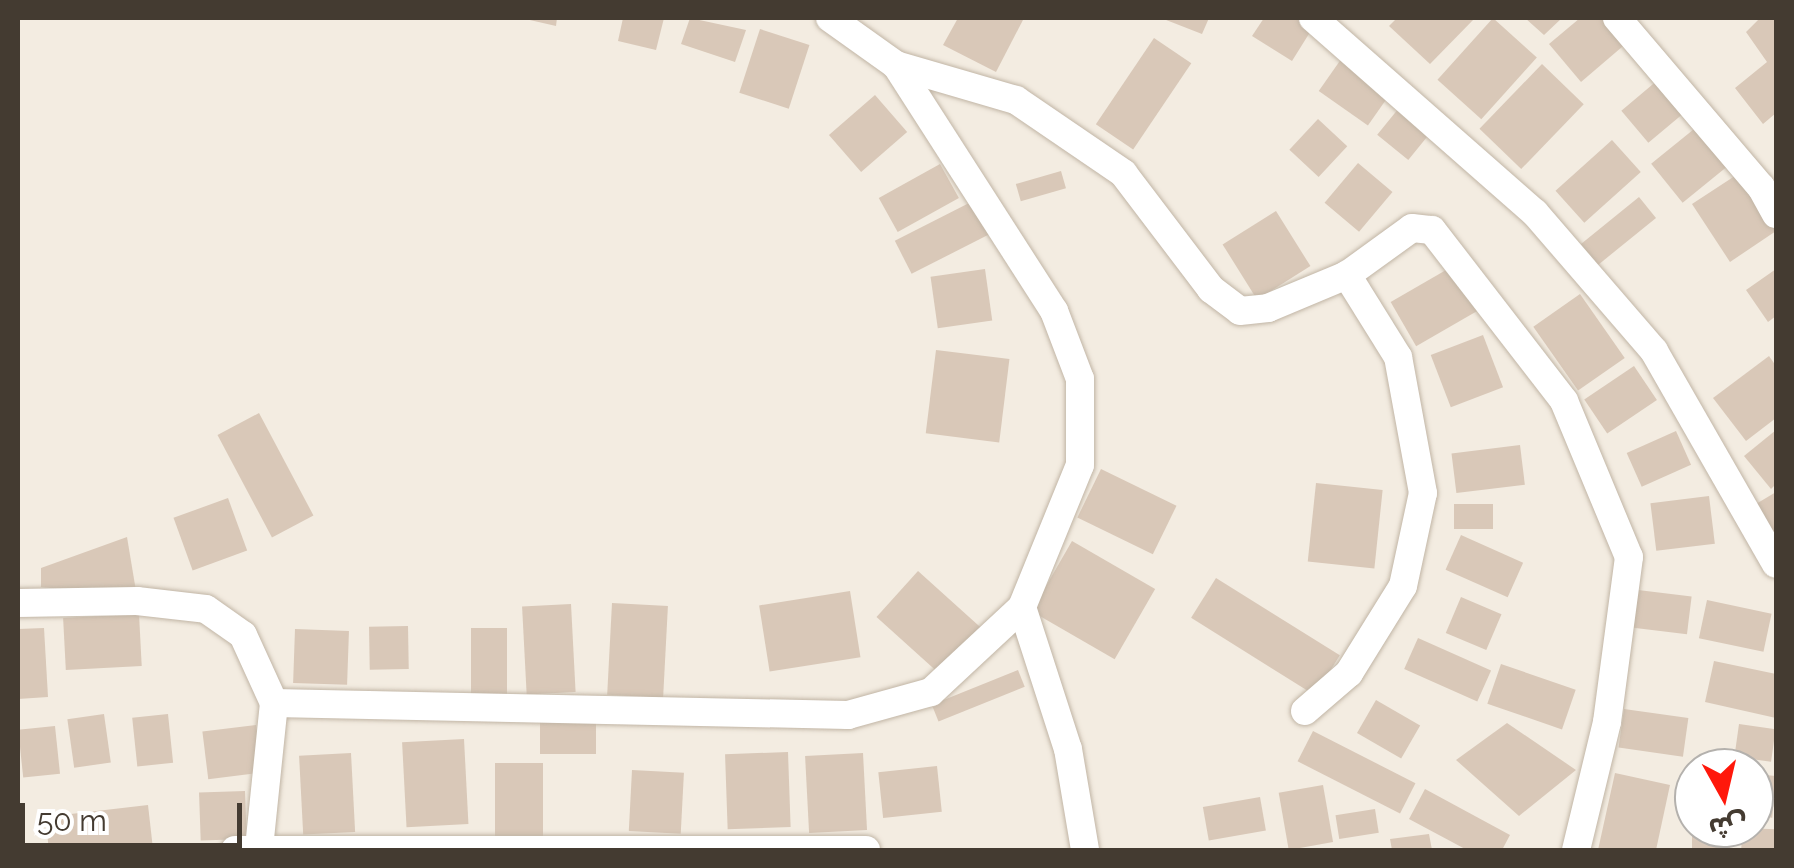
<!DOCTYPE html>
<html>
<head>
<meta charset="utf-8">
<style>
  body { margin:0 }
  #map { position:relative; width:1794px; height:868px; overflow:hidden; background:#f3ece1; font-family:Raleway,"Noto Sans Arabic",sans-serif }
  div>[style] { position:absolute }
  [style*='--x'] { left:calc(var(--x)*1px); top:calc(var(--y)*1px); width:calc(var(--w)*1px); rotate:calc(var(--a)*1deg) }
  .building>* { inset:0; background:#d9c8b8; transform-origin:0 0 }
  .roads { filter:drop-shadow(0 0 2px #c1b5a5) drop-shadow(0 0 2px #c1b5a5) }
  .street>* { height:28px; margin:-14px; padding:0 14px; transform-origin:14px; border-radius:14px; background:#fff }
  span { translate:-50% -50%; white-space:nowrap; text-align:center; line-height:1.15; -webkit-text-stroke:8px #fff; paint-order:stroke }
  .frame { position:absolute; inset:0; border:20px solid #443b31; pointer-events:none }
  .north { position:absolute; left:1674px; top:748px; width:100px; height:100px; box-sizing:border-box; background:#fff; border:2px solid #b4b1ad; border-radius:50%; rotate:172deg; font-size:28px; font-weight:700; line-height:40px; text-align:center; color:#443b31 }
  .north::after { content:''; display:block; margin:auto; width:35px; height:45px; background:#ff180b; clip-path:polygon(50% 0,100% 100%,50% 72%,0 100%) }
  .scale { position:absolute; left:20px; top:803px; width:222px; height:45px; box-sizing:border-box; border:5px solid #443b31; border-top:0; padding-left:12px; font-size:30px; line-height:35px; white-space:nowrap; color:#443b31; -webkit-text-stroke:8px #fff; paint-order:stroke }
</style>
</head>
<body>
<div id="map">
  <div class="building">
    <div style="clip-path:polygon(521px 18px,557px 18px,556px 26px)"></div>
    <div style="clip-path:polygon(623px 18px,664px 18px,656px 50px,618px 41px)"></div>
    <div style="clip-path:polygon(690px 18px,746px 30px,735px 62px,681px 44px)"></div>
    <div style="clip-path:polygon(958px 18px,1024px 18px,996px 72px,943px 45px)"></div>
    <div style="clip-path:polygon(1161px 18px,1209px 18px,1202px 34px)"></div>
    <div style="clip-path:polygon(1264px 18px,1311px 18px,1317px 21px,1292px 61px,1252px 36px)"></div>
    <div style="clip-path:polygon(1397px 18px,1475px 18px,1430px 64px,1389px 26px)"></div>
    <div style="left:1493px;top:18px;width:59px;height:83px;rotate:42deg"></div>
    <div style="clip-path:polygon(1525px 18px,1562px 18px,1544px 35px)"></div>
    <div style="clip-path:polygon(1580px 18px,1621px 18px,1636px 35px,1581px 82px,1549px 44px)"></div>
    <div style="clip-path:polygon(1760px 18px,1776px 18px,1776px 113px,1763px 124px,1735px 88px,1767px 62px,1746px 32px)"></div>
    <div style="left:760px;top:29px;width:52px;height:67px;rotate:18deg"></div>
    <div style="left:1154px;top:38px;width:45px;height:104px;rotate:34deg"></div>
    <div style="left:1344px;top:55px;width:60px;height:44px;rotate:35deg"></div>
    <div style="left:1542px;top:64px;width:58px;height:90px;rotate:44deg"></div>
    <div style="left:1665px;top:74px;width:42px;height:57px;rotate:50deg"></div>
    <div style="left:875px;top:95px;width:49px;height:61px;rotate:49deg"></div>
    <div style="left:1403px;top:103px;width:40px;height:41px;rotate:39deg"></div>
    <div style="left:1318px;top:119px;width:40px;height:42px;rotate:43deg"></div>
    <div style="left:1704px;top:121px;width:50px;height:68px;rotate:51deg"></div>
    <div style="left:1612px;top:140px;width:43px;height:76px;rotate:48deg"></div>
    <div style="left:1358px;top:163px;width:45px;height:52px;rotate:40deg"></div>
    <div style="left:940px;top:164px;width:39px;height:70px;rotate:61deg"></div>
    <div style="clip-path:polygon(1744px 170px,1776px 220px,1776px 231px,1730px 262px,1692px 204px)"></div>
    <div style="left:1061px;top:171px;width:18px;height:47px;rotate:74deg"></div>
    <div style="left:1639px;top:197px;width:27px;height:75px;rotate:51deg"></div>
    <div style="left:975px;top:200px;width:37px;height:90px;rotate:63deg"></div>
    <div style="left:1276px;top:211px;width:65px;height:63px;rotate:58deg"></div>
    <div style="left:1453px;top:266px;width:51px;height:72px;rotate:60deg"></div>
    <div style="left:985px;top:269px;width:52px;height:55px;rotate:82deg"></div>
    <div style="clip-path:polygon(1776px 269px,1776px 316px,1768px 322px,1746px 290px)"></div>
    <div style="left:1580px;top:294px;width:78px;height:57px;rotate:55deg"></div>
    <div style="left:1483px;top:335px;width:56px;height:56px;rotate:69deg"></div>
    <div style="left:936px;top:350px;width:74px;height:84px;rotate:7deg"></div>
    <div style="clip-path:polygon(1769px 356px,1776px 366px,1776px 418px,1746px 441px,1713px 398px)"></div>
    <div style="left:1634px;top:366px;width:41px;height:60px;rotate:56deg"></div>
    <div style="left:259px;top:413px;width:116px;height:47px;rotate:62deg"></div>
    <div style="clip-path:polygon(1776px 430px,1776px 484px,1771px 489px,1744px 456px)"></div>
    <div style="left:1676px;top:431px;width:37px;height:54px;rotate:66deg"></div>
    <div style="left:1520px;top:445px;width:40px;height:69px;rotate:83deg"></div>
    <div style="left:1101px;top:469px;width:84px;height:54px;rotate:26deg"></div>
    <div style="left:1316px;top:483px;width:67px;height:79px;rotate:6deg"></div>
    <div style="clip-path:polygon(1776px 492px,1776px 539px,1756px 504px)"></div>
    <div style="left:1709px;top:496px;width:48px;height:59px;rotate:83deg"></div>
    <div style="left:228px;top:498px;width:56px;height:58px;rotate:70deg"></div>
    <div style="left:1454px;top:504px;width:39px;height:25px"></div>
    <div style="left:1461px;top:535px;width:68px;height:38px;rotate:24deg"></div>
    <div style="clip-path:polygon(127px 537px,137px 597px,41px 587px,41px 568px)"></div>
    <div style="left:1072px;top:541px;width:96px;height:81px;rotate:30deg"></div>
    <div style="left:918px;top:571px;width:87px;height:62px;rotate:42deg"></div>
    <div style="left:1216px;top:578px;width:146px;height:47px;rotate:32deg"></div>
    <div style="left:1638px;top:590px;width:54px;height:38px;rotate:7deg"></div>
    <div style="left:850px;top:591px;width:67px;height:92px;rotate:81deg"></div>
    <div style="left:1461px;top:597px;width:44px;height:39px;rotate:23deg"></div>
    <div style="left:1707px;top:600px;width:66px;height:39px;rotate:12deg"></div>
    <div style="left:612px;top:603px;width:56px;height:92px;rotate:3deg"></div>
    <div style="left:571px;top:604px;width:88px;height:49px;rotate:87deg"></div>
    <div style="left:139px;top:614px;width:52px;height:76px;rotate:87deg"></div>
    <div style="left:408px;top:626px;width:43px;height:39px;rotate:89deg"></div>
    <div style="clip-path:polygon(44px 628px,48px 697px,18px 699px,18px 629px)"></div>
    <div style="left:471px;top:628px;width:36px;height:72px"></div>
    <div style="left:295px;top:629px;width:54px;height:54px;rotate:2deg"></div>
    <div style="left:1418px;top:638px;width:80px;height:34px;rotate:24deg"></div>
    <div style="clip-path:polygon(1714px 661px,1776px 674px,1776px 718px,1705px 702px)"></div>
    <div style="left:1501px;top:664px;width:79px;height:42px;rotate:19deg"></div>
    <div style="left:1018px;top:670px;width:18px;height:93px;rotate:68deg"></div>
    <div style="left:1376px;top:700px;width:51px;height:38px;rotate:30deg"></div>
    <div style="left:1624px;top:709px;width:65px;height:39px;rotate:8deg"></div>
    <div style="left:104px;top:714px;width:49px;height:37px;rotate:82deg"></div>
    <div style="left:168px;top:714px;width:49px;height:36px;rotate:84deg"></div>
    <div style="left:540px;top:718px;width:56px;height:36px"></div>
    <div style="clip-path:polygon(1507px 723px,1576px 770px,1519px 816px,1456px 760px)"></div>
    <div style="left:1739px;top:724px;width:37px;height:33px;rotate:8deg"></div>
    <div style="left:256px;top:725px;width:48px;height:54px;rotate:83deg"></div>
    <div style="left:55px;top:726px;width:48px;height:37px;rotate:84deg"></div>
    <div style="left:1313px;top:731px;width:115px;height:34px;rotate:27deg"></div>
    <div style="left:464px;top:739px;width:85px;height:62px;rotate:87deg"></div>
    <div style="left:788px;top:752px;width:75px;height:63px;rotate:88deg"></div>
    <div style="left:351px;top:753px;width:79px;height:52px;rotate:87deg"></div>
    <div style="left:863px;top:753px;width:77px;height:58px;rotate:87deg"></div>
    <div style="left:495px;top:763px;width:48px;height:83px"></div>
    <div style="left:937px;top:766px;width:46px;height:59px;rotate:84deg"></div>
    <div style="left:632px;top:770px;width:52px;height:61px;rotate:3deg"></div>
    <div style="clip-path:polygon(1615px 773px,1670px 785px,1656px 850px,1598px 850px)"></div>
    <div style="left:1754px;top:774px;width:22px;height:42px;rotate:5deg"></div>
    <div style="left:1323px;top:785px;width:58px;height:45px;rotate:80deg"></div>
    <div style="clip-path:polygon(1425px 789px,1510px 835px,1502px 850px,1467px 850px,1409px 819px)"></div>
    <div style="left:245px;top:791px;width:48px;height:46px;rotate:88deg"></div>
    <div style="left:1260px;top:797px;width:34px;height:58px;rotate:80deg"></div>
    <div style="clip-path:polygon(148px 805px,153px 849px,49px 850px,45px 817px)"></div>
    <div style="left:1375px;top:809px;width:24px;height:40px;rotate:81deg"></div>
    <div style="left:1692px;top:828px;width:38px;height:21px"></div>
    <div style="left:1742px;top:828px;width:34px;height:22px;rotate:2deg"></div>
    <div style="clip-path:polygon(1429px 834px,1432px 850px,1392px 850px,1390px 839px)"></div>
  </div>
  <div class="roads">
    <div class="street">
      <div style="--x:1313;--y:18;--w:295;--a:41.3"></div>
      <div style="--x:1535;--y:213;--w:182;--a:49.2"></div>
      <div style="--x:1654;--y:351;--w:245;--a:60.2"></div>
      <div style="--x:1617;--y:18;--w:222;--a:49.6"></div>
      <div style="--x:1761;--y:187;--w:31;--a:61"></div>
      <div style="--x:896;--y:65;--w:125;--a:16.3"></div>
      <div style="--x:1016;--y:100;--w:130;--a:34.3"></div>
      <div style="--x:1123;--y:173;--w:146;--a:52.8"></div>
      <div style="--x:1211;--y:289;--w:36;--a:37"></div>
      <div style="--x:1240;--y:311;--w:28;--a:-6"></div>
      <div style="--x:1268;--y:308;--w:86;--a:-22.7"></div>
      <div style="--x:1347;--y:275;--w:80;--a:-35.9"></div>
      <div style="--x:1412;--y:228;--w:20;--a:6"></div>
      <div style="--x:1432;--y:230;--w:216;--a:52.3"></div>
      <div style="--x:1564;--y:401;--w:169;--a:67.4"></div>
      <div style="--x:1629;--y:557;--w:166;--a:97.6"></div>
      <div style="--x:1607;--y:722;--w:132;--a:103.6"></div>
      <div style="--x:18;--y:603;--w:119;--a:-1"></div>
      <div style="--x:137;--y:601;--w:69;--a:6.6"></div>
      <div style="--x:206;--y:609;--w:45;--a:35.1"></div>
      <div style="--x:243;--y:635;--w:75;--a:65.5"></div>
      <div style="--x:274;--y:703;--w:147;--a:95.9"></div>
      <div style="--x:1022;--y:607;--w:149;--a:72.1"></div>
      <div style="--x:1068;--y:749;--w:102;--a:80.4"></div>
      <div style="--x:274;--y:703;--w:574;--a:1.2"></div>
      <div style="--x:848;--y:715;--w:86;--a:-15.5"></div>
      <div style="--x:931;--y:692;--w:125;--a:-43"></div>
      <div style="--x:1022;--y:607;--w:153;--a:-67.8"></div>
      <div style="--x:1080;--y:465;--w:86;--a:-90"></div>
      <div style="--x:1080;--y:379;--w:73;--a:-110.9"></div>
      <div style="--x:1054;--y:311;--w:292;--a:-122.7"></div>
      <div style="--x:896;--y:65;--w:81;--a:-144.5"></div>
      <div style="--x:1305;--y:711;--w:58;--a:-40.8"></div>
      <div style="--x:1349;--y:673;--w:102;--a:-58.2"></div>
      <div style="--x:1403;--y:586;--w:95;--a:-77.9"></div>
      <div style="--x:1423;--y:493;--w:138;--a:-100.4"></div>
      <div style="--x:1398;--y:357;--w:97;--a:-121.9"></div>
      <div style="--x:235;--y:850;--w:631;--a:0"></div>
    </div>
  </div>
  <div class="frame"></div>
  <div class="north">ش</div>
  <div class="scale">50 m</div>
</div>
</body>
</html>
